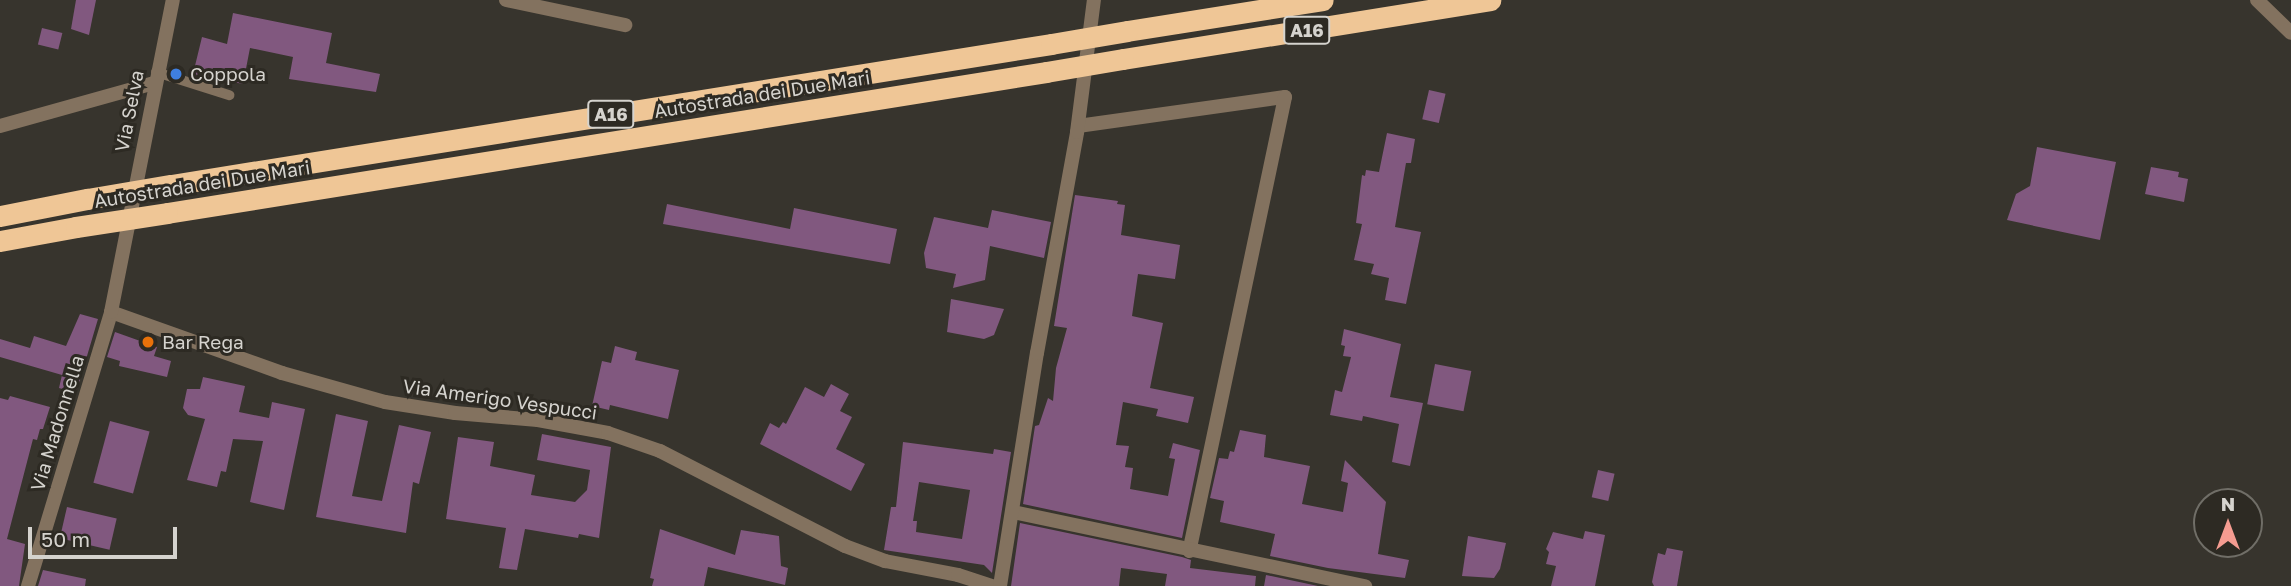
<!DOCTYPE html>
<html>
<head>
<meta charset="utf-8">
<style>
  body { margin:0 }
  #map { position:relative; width:2291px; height:586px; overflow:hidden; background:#37342d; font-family:"Golos Text",sans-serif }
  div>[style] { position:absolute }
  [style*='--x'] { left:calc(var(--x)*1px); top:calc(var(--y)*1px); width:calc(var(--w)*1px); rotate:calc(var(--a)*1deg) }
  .building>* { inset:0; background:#81587f; transform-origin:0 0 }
  .service>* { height:10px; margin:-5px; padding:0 5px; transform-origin:5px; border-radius:5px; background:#83725f }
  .minor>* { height:14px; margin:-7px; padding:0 7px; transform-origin:7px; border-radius:7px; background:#83725f }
  .tertiary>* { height:14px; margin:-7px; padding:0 7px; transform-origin:7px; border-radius:7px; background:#83725f }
  .motorway>* { height:21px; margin:-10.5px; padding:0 10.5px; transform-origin:10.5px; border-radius:10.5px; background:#efc696 }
  .motorway-bridge>* { height:21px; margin:-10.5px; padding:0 10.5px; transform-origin:10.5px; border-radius:10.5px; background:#efc696 }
  .dots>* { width:19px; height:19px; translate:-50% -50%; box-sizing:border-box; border:4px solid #2d2a23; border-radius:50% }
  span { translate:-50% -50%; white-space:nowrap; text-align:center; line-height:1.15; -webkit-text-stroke:6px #2d2a23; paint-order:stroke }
  .shield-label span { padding:2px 5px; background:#2d2a23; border:2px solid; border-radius:5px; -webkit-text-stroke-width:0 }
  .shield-label { font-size:18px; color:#d5d3ce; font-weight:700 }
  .poi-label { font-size:19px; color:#d5d3ce }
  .left { translate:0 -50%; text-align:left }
  .street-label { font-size:19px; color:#d5d3ce }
  .north { position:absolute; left:2193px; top:488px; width:70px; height:70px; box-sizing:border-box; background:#2d2a23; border:2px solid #706e67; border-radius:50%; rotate:0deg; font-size:19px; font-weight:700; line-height:28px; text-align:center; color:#d5d3ce }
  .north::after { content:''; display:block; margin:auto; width:24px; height:32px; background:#f59c91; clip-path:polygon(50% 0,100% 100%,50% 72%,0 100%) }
  .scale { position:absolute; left:28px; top:527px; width:149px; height:32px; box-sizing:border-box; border:4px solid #d5d3ce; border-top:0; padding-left:9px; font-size:21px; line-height:24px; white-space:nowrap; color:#d5d3ce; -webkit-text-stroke:5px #2d2a23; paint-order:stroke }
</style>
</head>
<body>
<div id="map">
  <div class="building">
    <div style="clip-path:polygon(76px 0,96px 0,89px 35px,71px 29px)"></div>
    <div style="clip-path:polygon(233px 13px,332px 33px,326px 63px,380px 74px,376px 92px,289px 79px,293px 57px,250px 48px,243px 84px,193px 74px,202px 37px,227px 44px)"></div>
    <div style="left:42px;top:28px;width:21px;height:17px;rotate:14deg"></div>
    <div style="left:1429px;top:90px;width:17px;height:30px;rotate:13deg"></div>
    <div style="clip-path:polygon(1387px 133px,1415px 139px,1411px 163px,1406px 163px,1395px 227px,1421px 232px,1406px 304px,1385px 300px,1389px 278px,1371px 274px,1374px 264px,1354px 260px,1362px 224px,1356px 223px,1362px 175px,1365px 176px,1366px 170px,1379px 172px)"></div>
    <div style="clip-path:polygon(2037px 147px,2116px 162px,2100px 240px,2007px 220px,2016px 194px,2030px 186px)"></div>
    <div style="clip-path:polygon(2151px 167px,2179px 172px,2178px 177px,2188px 179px,2184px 202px,2145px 194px)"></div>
    <div style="clip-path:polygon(1075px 195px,1118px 201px,1117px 204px,1125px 205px,1121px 235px,1180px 245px,1175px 279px,1138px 274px,1132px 316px,1163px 323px,1150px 388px,1194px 397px,1188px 423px,1156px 416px,1158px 409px,1123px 402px,1116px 445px,1129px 446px,1125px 467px,1133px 468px,1130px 489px,1168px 496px,1175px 459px,1169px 458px,1173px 443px,1200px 450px,1182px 538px,1023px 504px,1035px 426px,1039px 425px,1048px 398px,1053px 401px,1056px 368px,1067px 328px,1054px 326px)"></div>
    <div style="clip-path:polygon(667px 204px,790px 229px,794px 208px,897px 229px,890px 264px,663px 224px)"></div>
    <div style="clip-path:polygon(992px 210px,1051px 222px,1044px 258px,990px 246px,985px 280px,953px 288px,956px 274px,926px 268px,924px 253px,934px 217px,988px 228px)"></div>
    <div style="clip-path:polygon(951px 299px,1004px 309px,994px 335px,984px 339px,947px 332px)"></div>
    <div style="clip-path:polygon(80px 314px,98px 319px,76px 393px,59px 388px,62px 375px,0 357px,0 339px,30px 348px,34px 336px,66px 346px)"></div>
    <div style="clip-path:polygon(1344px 329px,1401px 344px,1390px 397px,1423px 403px,1410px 466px,1392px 462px,1399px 424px,1363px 416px,1362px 421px,1330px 415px,1335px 390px,1342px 392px,1351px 357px,1343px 356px,1345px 346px,1341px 345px)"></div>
    <div style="clip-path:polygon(115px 332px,157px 347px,154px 356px,171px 361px,167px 377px,119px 366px,120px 361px,107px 357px)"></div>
    <div style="clip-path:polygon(615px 346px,637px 352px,635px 360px,679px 370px,668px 419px,610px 405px,609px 410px,592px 406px,602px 361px,611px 363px)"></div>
    <div style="left:1435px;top:364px;width:37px;height:41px;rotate:11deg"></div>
    <div style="clip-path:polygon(203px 377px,245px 386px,239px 412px,269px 418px,272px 402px,305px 409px,284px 510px,250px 502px,263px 441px,233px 439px,226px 472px,221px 471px,217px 487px,187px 480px,205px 419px,188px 415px,183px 408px,187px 389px,200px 389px)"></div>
    <div style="clip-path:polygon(831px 384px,849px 394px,840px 411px,852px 417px,836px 449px,865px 464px,851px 491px,760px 444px,770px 423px,779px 428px,783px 422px,786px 424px,805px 387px,824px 397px)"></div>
    <div style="clip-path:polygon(10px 396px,50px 407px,43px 429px,40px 429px,37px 440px,33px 439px,7px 539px,25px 544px,19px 586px,0 586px,0 398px,8px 400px)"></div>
    <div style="clip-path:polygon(336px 414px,368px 421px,352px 496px,382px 501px,399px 425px,431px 432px,419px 484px,413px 482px,406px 533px,316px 517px)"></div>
    <div style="left:110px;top:421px;width:41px;height:64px;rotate:15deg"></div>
    <div style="clip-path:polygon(1240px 430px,1266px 435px,1264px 457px,1310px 466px,1302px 504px,1343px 512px,1348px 483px,1341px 481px,1345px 460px,1386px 502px,1378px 554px,1409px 560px,1405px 578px,1328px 568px,1270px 556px,1275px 534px,1220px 522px,1224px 501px,1210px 498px,1219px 458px,1228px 459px,1230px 451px,1234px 452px)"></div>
    <div style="clip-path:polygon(542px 434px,611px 447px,599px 538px,579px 534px,578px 538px,525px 529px,517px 570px,499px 568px,506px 528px,446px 519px,458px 437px,494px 442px,490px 466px,535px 475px,531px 495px,575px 502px,587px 490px,590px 470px,537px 460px)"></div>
    <div style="clip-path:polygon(evenodd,903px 442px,993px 454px,994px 449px,1011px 452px,992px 573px,984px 565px,884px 550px,891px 507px,896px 507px,903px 442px,919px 482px,970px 490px,962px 539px,916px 532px,917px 521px,913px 521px,919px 482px)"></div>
    <div style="left:1598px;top:470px;width:17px;height:28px;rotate:13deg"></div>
    <div style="left:67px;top:507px;width:51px;height:32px;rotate:13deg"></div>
    <div style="clip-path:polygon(1020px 523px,1182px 557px,1191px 560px,1190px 568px,1256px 576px,1255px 586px,1165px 586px,1167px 574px,1121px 568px,1119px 586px,1011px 586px)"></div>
    <div style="clip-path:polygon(660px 529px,735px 555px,741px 530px,779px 536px,781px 566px,788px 568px,785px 585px,708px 567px,704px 586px,652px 586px,654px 579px,650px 578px)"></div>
    <div style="clip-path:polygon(1585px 531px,1605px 535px,1595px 586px,1551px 586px,1556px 566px,1546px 564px,1549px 552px,1546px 549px,1553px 532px,1583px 539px)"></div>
    <div style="clip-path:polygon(1468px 536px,1506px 543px,1500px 569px,1494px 578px,1462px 576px)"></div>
    <div style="clip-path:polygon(1667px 548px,1683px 551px,1677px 586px,1654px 586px,1652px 582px,1658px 553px,1665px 555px)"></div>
    <div style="clip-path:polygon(43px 570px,86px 579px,85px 586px,38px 586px)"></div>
    <div style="clip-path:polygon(1266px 575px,1318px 586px,1264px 586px)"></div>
  </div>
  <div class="service">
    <div style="--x:156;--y:72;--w:77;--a:17.5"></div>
  </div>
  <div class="minor">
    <div style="--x:506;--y:0;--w:122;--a:11.9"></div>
    <div style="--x:2257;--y:0;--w:47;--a:44.1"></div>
    <div style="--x:1078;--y:126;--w:209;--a:-8"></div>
    <div style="--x:1285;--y:97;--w:464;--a:101.9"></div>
    <div style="--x:111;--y:312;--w:182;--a:19.6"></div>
    <div style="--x:282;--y:373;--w:107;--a:15.7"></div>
    <div style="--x:385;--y:402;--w:71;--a:8.9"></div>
    <div style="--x:455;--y:413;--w:83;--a:4.8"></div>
    <div style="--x:538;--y:420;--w:71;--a:10.5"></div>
    <div style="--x:608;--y:433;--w:55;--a:19.1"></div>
    <div style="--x:660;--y:451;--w:208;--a:27.2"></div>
    <div style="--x:845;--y:546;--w:43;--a:20.6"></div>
    <div style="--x:885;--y:561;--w:74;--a:10.9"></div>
    <div style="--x:958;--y:575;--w:36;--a:18"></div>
    <div style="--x:1013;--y:512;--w:360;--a:11.9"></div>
    <div style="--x:1000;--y:586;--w:236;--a:-81"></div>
    <div style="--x:1037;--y:353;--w:225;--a:-79.7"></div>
    <div style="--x:1077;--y:132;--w:133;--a:-82.7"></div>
  </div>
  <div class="tertiary">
    <div style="--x:0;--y:126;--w:160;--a:-15.6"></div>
    <div style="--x:28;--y:586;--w:286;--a:-73.1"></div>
    <div style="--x:111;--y:312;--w:318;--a:-78.8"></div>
  </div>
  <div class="motorway">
    <div style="--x:1127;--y:31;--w:198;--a:-9"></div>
    <div style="--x:1123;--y:59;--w:372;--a:-9.1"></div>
    <div style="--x:171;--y:185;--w:891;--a:-9.1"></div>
    <div style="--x:167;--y:213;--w:890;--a:-9.11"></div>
    <div style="--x:0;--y:216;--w:89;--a:-11.1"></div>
    <div style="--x:0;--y:241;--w:77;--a:-10.4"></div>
  </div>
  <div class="motorway-bridge">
    <div style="--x:1051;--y:44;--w:77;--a:-9.7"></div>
    <div style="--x:1046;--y:72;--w:78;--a:-9.6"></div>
    <div style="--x:87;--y:199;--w:85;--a:-9.5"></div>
    <div style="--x:76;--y:227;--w:92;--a:-8.7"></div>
  </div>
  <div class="dots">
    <div style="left:176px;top:74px;background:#3f7fe0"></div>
    <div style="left:148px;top:342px;background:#e8710a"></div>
  </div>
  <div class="shield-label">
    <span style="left:1307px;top:30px">A16</span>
    <span style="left:611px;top:114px">A16</span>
  </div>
  <div class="poi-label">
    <span class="left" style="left:190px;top:74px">Coppola</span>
    <span class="left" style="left:162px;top:342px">Bar Rega</span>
  </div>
  <div class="street-label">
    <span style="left:762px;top:94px;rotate:-9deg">Autostrada dei Due Mari</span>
    <span style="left:129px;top:111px;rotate:-79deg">Via Selva</span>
    <span style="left:202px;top:184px;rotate:-9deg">Autostrada dei Due Mari</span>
    <span style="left:500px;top:399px;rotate:8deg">Via Amerigo Vespucci</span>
    <span style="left:57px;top:423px;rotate:-73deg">Via Madonnella</span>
  </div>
  <div class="north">N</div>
  <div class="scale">50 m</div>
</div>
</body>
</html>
